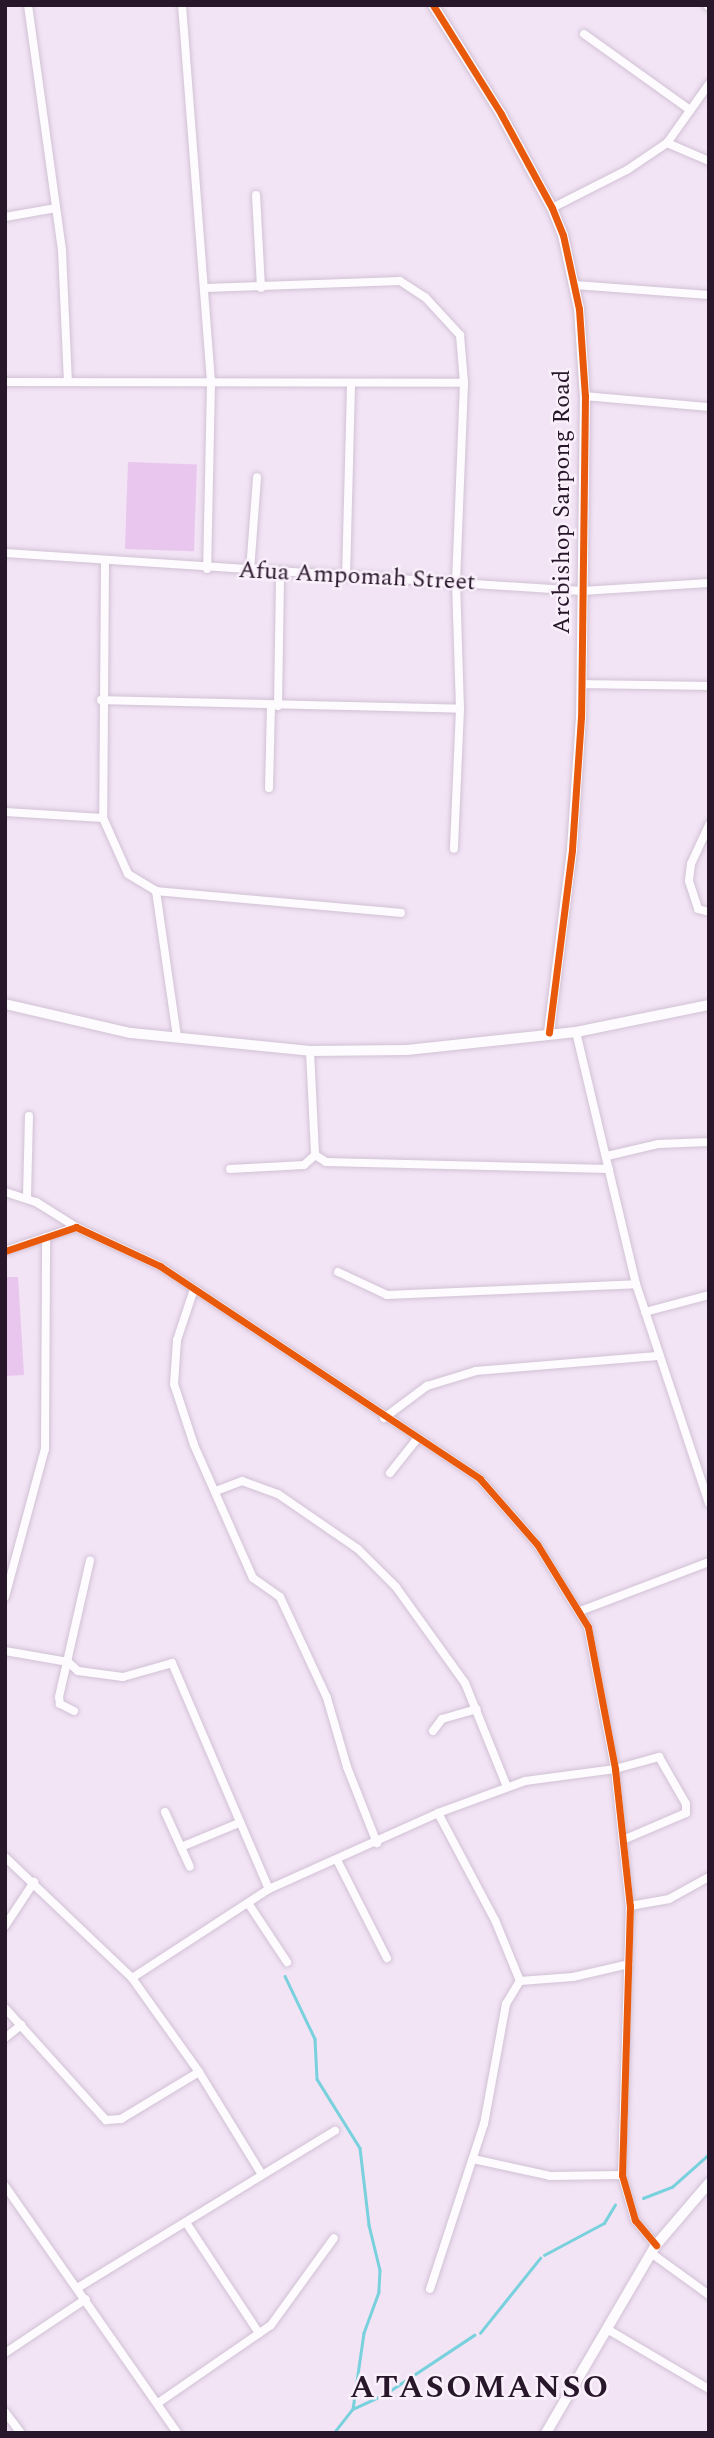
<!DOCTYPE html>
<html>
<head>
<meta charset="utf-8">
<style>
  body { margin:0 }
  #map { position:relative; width:714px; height:2438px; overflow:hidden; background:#f2e3f5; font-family:Spectral,serif }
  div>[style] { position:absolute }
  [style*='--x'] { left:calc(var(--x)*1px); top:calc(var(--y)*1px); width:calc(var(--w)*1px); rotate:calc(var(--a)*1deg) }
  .green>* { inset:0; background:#e9c6ee; transform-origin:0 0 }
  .stream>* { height:2.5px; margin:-1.25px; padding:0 1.25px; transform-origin:1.25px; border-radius:1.25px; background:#78d1dc }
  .roads { filter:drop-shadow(0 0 2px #d1c1d4) drop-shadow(0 0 2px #d1c1d4) }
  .minor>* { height:8px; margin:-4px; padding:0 4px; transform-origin:4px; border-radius:4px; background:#fdfbfe }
  .tertiary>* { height:10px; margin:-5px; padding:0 5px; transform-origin:5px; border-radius:5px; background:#fdfbfe }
  .cycleway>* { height:7px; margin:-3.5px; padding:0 3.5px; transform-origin:3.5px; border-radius:3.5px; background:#e8590c }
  span { translate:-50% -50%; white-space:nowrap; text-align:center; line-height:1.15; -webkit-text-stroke:5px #faf0fb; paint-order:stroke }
  .street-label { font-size:24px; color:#28162a }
  .district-label { font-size:32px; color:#28162a; font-weight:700; letter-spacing:2px }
  .frame { position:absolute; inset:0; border:7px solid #28162a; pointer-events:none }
</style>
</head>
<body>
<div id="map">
  <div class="green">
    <div style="left:128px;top:462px;width:69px;height:87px;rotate:2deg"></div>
    <div style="clip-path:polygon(5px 1277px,18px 1277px,24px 1375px,5px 1376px)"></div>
  </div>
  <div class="stream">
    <div style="--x:285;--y:1976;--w:70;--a:64.5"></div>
    <div style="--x:315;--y:2039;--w:40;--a:87.1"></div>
    <div style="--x:317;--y:2079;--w:81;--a:58.1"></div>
    <div style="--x:360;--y:2148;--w:78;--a:83.3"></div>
    <div style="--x:369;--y:2225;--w:46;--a:76.3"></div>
    <div style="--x:380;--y:2270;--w:22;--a:93"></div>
    <div style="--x:379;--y:2292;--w:44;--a:110.1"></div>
    <div style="--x:364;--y:2333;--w:77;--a:98.2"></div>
    <div style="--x:353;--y:2409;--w:31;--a:128"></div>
    <div style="--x:643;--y:2198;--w:31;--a:-21"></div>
    <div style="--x:672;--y:2187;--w:50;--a:-41.7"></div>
    <div style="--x:544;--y:2255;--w:68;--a:-28.1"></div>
    <div style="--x:604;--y:2223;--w:21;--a:-59"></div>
    <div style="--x:480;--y:2333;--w:96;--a:-51.3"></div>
    <div style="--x:355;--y:2408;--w:33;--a:-25"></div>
    <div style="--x:385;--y:2394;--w:107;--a:-33.5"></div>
  </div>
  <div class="roads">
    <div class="minor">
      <div style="--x:28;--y:5;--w:248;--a:82.1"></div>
      <div style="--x:62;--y:251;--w:131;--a:87.4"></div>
      <div style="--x:182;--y:5;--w:379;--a:85.6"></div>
      <div style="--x:211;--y:383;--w:186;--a:91.2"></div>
      <div style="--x:707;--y:5;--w:3;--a:45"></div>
      <div style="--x:584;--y:34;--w:130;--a:35.6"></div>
      <div style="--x:667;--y:143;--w:46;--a:23.2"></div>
      <div style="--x:256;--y:195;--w:93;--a:86.9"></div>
      <div style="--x:552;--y:208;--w:84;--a:-26.9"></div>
      <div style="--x:627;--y:170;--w:48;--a:-34"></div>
      <div style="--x:667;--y:143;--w:72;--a:-54.6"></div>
      <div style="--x:5;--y:217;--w:52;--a:-10"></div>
      <div style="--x:575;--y:285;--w:134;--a:4.3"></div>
      <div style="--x:206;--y:288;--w:194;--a:-2.1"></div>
      <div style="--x:400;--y:281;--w:30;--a:33"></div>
      <div style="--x:425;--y:297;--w:52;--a:47.4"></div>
      <div style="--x:460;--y:335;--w:48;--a:85.2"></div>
      <div style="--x:464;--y:383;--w:199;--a:92.3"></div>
      <div style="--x:456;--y:582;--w:127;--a:88.2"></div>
      <div style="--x:460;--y:709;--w:140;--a:92.5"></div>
      <div style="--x:5;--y:382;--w:459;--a:0.1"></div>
      <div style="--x:585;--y:396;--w:124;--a:5.1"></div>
      <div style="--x:5;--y:553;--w:578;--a:3.77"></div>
      <div style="--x:582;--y:591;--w:127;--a:-3.6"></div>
      <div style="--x:105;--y:562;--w:256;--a:90.4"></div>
      <div style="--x:103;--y:818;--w:61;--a:65.9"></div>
      <div style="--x:128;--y:874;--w:33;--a:31"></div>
      <div style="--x:156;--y:891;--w:147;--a:81.8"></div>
      <div style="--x:250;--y:571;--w:94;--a:-85.7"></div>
      <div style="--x:346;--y:577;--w:193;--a:-88.5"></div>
      <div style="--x:582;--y:684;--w:127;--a:0.9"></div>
      <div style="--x:101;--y:700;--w:359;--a:1.4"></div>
      <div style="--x:278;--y:706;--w:133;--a:-89.1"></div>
      <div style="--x:269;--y:788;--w:82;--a:-88.6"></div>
      <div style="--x:5;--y:812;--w:98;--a:3.5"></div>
      <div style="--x:709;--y:825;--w:43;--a:114.8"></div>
      <div style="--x:691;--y:864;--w:17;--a:97"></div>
      <div style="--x:689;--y:881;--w:29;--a:72"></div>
      <div style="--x:698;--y:909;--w:11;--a:15"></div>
      <div style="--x:156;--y:891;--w:246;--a:5.1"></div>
      <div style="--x:576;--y:1032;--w:259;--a:76.6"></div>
      <div style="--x:636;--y:1284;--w:231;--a:71.6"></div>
      <div style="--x:310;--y:1051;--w:104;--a:87.2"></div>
      <div style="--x:607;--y:1156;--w:52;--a:-13.2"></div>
      <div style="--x:658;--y:1144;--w:51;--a:-2.2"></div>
      <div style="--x:230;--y:1169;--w:74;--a:-3.1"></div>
      <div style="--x:304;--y:1165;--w:15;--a:-42"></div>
      <div style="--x:315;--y:1155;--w:13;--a:32"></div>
      <div style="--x:326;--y:1162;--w:283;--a:1.4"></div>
      <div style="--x:5;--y:1192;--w:33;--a:18"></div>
      <div style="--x:36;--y:1202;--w:47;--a:32"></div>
      <div style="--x:27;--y:1197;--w:81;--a:-88.6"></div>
      <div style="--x:5;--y:1251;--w:75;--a:-18.7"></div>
      <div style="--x:76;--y:1227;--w:93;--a:24.9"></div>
      <div style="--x:160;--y:1266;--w:384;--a:33.6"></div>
      <div style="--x:480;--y:1479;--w:86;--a:48.8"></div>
      <div style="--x:537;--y:1544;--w:97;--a:58.4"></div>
      <div style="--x:588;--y:1627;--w:145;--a:79.2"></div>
      <div style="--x:615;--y:1769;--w:138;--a:83.8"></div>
      <div style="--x:630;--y:1906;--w:269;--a:91.7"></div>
      <div style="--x:622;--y:2175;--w:47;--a:73.9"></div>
      <div style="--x:635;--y:2220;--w:33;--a:50"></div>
      <div style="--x:338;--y:1272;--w:54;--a:25.1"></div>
      <div style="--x:387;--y:1295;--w:249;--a:-2.5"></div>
      <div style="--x:194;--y:1289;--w:54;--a:108.4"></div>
      <div style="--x:177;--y:1340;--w:44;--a:93.9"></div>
      <div style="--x:174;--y:1384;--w:64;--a:71.8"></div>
      <div style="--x:194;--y:1445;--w:145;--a:66.1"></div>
      <div style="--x:253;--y:1578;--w:33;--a:35"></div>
      <div style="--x:280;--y:1597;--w:111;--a:65"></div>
      <div style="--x:327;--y:1698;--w:72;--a:73.8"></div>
      <div style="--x:347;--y:1767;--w:82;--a:68.5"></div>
      <div style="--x:645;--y:1312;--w:66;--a:-14.9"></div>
      <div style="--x:384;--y:1418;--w:54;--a:-36.7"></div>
      <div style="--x:427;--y:1386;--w:51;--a:-17"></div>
      <div style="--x:476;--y:1371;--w:184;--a:-4.7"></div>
      <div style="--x:390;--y:1473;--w:43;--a:-51.5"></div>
      <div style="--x:216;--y:1491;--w:28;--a:-21"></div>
      <div style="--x:242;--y:1481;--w:38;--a:20"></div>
      <div style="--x:278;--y:1494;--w:97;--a:34.5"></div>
      <div style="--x:358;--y:1549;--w:54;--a:45"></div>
      <div style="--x:396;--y:1587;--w:118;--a:54.3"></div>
      <div style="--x:465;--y:1683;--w:112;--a:68"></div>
      <div style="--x:5;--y:1597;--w:153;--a:-74.9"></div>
      <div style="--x:45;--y:1449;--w:212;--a:-89.7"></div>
      <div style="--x:580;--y:1611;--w:138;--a:-20.8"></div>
      <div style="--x:5;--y:1651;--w:64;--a:9.9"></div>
      <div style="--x:68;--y:1662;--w:13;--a:42"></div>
      <div style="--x:78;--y:1671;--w:45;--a:7.6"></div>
      <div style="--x:123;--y:1677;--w:51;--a:-15.9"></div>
      <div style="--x:172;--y:1663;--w:246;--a:66.8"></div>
      <div style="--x:74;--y:1711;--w:16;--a:-153"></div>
      <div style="--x:60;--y:1704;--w:7;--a:-98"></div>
      <div style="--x:59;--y:1697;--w:140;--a:-77.2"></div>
      <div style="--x:433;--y:1731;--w:15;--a:-53"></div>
      <div style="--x:442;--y:1719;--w:36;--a:-16"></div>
      <div style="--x:165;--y:1812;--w:60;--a:65.6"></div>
      <div style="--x:438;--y:1813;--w:121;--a:62"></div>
      <div style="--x:495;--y:1920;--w:66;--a:67.7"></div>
      <div style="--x:520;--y:1981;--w:53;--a:-4.3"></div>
      <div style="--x:573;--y:1977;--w:57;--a:-13.1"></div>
      <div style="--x:181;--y:1847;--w:63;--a:-22.5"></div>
      <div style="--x:5;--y:1857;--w:175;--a:43.6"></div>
      <div style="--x:132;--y:1978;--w:115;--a:54.5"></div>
      <div style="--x:199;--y:2072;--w:119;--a:58.5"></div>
      <div style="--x:338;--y:1862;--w:108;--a:63"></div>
      <div style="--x:248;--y:1903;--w:71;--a:56.5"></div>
      <div style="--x:630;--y:1906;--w:40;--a:-10"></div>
      <div style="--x:669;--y:1899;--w:46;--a:-28.8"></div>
      <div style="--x:5;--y:1926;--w:53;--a:-56.6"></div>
      <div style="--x:132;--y:1978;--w:163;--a:-33"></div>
      <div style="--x:269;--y:1889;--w:185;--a:-24.2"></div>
      <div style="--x:438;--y:1813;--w:93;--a:-20.2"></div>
      <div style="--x:525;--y:1781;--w:91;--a:-7.6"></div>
      <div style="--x:615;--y:1769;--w:46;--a:-15.3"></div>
      <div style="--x:659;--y:1757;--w:54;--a:60.1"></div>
      <div style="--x:686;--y:1804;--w:9;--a:90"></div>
      <div style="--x:686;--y:1813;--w:69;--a:156.8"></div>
      <div style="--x:5;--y:2008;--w:151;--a:48"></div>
      <div style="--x:106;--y:2120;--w:15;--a:-4"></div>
      <div style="--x:121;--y:2119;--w:91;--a:-31.1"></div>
      <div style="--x:5;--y:2038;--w:21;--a:-39"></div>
      <div style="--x:473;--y:2159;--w:79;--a:12.4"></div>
      <div style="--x:550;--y:2176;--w:72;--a:-0.8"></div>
      <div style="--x:5;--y:2186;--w:301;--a:55.1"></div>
      <div style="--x:187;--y:2224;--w:131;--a:56.6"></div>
      <div style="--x:651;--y:2253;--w:72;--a:35.9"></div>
      <div style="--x:79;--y:2287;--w:300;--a:-31.4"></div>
      <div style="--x:430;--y:2289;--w:174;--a:-71.9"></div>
      <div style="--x:484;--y:2124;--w:122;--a:-79.6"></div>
      <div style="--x:506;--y:2004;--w:27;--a:-59"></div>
      <div style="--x:607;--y:2329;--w:118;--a:30.5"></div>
      <div style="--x:5;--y:2353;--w:97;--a:-33.7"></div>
      <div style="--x:158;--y:2403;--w:137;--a:-34.6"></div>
      <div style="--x:271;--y:2325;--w:107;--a:-54.1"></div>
      <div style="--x:5;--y:2412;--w:26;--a:53"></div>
    </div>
    <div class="tertiary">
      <div style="--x:433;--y:5;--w:128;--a:58"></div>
      <div style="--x:501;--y:114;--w:107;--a:61.5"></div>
      <div style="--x:552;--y:208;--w:29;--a:68"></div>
      <div style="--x:563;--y:235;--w:76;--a:77.8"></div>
      <div style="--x:579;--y:309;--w:87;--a:86.1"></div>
      <div style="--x:585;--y:396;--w:321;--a:90.7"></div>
      <div style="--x:581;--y:717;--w:133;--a:93.9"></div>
      <div style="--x:572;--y:850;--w:184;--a:97.2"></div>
      <div style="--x:5;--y:1004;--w:129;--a:13"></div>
      <div style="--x:131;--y:1033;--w:180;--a:5.7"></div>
      <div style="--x:310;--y:1051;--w:97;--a:-0.6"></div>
      <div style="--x:407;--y:1050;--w:170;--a:-6.1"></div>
      <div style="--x:576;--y:1032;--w:136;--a:-11.5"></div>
      <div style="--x:546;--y:2433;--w:218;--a:-59.7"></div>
      <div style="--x:656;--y:2245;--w:82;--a:-49.5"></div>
    </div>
  </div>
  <div class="cycleway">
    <div style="--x:433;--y:5;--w:128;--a:58"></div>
    <div style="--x:501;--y:114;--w:107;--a:61.5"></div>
    <div style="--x:552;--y:208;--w:29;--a:68"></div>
    <div style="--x:563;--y:235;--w:76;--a:77.8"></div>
    <div style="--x:579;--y:309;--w:87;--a:86.1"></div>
    <div style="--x:585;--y:396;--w:321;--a:90.7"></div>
    <div style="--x:581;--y:717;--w:133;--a:93.9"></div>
    <div style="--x:572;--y:850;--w:184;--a:97.2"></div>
    <div style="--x:5;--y:1251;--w:75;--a:-18.7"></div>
    <div style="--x:76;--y:1227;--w:93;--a:24.9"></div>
    <div style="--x:160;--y:1266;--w:384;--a:33.6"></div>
    <div style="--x:480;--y:1479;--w:86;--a:48.8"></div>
    <div style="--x:537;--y:1544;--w:97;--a:58.4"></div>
    <div style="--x:588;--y:1627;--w:145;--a:79.2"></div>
    <div style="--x:615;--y:1769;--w:138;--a:83.8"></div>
    <div style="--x:630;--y:1906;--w:269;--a:91.7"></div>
    <div style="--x:622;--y:2175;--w:47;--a:73.9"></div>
    <div style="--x:635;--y:2220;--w:33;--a:50"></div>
  </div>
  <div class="street-label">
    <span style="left:563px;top:502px;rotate:-90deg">Arcbishop Sarpong Road</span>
    <span style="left:357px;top:577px;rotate:3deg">Afua Ampomah Street</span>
  </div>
  <div class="district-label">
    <span style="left:480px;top:2388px">ATASOMANSO</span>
  </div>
  <div class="frame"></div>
</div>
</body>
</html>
